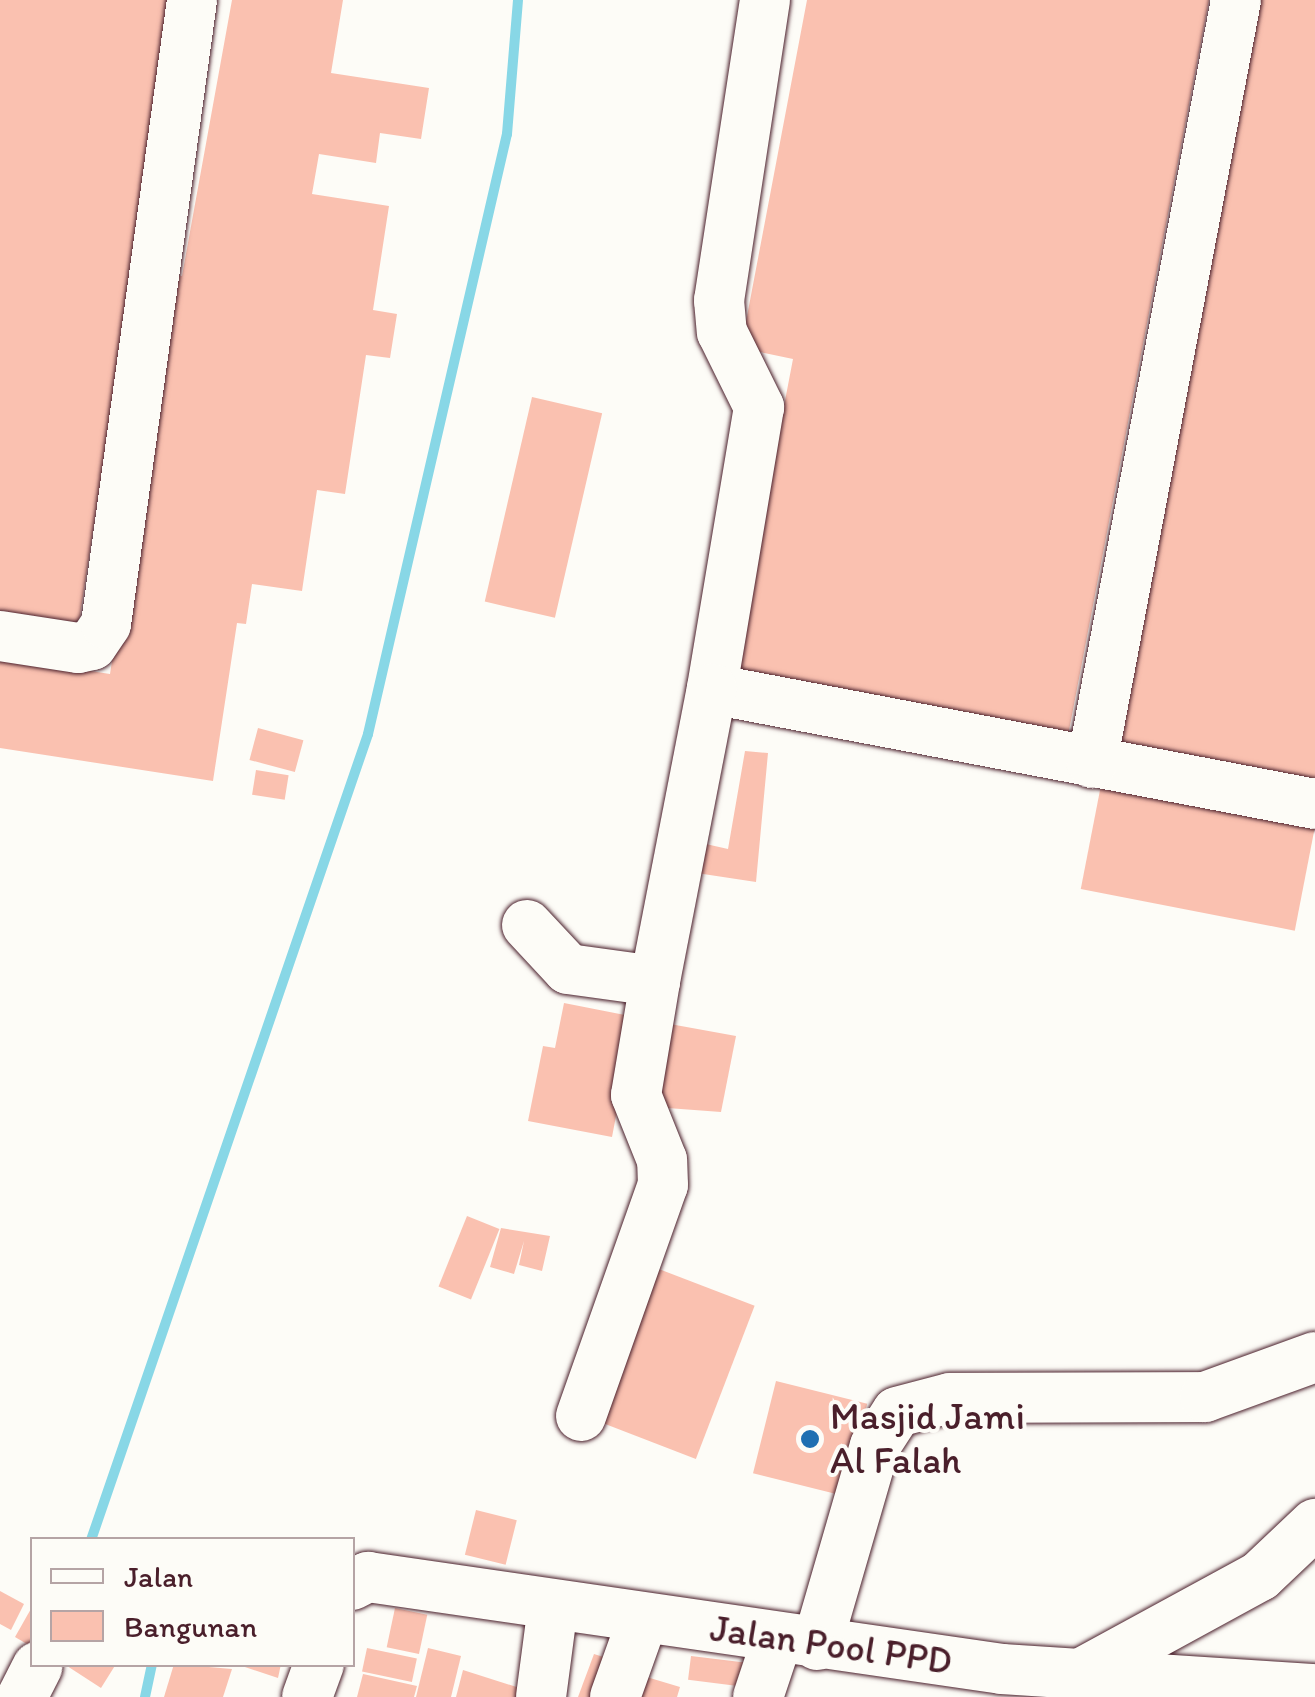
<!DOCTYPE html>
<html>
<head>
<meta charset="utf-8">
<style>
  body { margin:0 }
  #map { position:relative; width:1315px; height:1697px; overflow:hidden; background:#fdfcf7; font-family:Itim,sans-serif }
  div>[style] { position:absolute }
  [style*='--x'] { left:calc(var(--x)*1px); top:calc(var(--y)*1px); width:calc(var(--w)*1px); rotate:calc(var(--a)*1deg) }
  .stream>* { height:10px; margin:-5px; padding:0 5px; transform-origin:5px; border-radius:5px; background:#88d7e6 }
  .building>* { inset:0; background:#fac1b0; transform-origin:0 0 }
  .roads { filter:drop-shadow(0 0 2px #4a1f2b) drop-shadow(0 0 2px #4a1f2b) }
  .minor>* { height:50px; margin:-25px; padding:0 25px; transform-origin:25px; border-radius:25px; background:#fdfcf7 }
  .dots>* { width:28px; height:28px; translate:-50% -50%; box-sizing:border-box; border:5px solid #fdfcf7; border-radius:50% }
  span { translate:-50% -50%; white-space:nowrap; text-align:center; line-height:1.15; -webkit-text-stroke:8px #fdfcf7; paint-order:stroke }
  .poi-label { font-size:38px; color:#4a1f2b }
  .left { translate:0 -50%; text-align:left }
  .street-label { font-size:38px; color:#4a1f2b }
  .legend { position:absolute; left:30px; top:1537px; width:325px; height:130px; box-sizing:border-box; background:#fdfcf7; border:2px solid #b5a4a5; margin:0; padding:12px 18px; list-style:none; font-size:30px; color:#4a1f2b }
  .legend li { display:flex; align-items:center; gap:20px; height:50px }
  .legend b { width:50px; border:2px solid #b5a4a5 }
</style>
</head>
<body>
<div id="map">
  <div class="stream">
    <div style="--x:91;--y:1540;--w:852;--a:-71.03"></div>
    <div style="--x:368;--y:734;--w:616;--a:-76.96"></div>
    <div style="--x:507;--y:134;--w:134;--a:-85.3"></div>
    <div style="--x:145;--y:1697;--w:34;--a:-78"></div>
  </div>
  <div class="building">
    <div style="clip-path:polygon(0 0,175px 0,76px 641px,0 629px)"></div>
    <div style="clip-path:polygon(232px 0,343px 0,331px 73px,429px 88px,421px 139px,380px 133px,376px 163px,319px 154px,312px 194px,389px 206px,373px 310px,397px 314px,390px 358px,366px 355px,345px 494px,317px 490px,302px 591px,252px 584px,246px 624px,237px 623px,213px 781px,0 748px,0 657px,110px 674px,172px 274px,182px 276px)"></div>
    <div style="clip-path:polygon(807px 0,1209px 0,1067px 741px,732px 677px,793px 359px,741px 348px)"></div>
    <div style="clip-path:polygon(1249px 0,1315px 0,1315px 790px,1105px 750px)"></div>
    <div style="left:532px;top:397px;width:72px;height:210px;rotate:13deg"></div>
    <div style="left:258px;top:728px;width:47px;height:33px;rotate:15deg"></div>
    <div style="clip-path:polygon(745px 751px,768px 753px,756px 882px,690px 872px,697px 842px,728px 849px)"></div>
    <div style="left:256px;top:770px;width:33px;height:25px;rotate:9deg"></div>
    <div style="left:1101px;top:785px;width:218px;height:106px;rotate:11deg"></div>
    <div style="clip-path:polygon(564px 1003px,635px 1017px,612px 1137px,528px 1121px,543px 1046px,555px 1048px)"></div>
    <div style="clip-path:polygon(659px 1022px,736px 1036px,721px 1112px,654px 1107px)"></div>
    <div style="left:467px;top:1216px;width:35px;height:76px;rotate:22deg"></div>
    <div style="clip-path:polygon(501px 1228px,550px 1236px,542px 1271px,519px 1265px,524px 1241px,514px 1274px,490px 1267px)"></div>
    <div style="left:651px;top:1266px;width:111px;height:164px;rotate:21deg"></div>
    <div style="left:776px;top:1381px;width:94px;height:95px;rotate:14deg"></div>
    <div style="left:476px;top:1510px;width:42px;height:46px;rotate:14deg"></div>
    <div style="clip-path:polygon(0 1591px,24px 1604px,11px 1630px,0 1624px)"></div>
    <div style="clip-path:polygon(32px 1607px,32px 1647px,15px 1637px)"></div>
    <div style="left:395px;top:1608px;width:33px;height:40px;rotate:12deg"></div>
    <div style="left:367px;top:1648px;width:51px;height:24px;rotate:12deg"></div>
    <div style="clip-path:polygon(428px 1648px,461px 1656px,451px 1697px,416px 1697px)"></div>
    <div style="clip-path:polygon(594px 1654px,619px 1662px,606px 1697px,578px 1697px)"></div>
    <div style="left:691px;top:1656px;width:54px;height:24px;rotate:7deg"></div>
    <div style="clip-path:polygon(64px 1664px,116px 1664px,101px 1688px)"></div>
    <div style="clip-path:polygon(174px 1664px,232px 1669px,223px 1697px,164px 1697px)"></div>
    <div style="clip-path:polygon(236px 1664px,281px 1664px,278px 1678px)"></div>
    <div style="clip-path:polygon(463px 1670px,523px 1689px,521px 1697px,456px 1697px)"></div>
    <div style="clip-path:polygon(363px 1674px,417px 1686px,414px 1697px,357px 1697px)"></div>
    <div style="clip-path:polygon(640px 1675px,680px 1687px,677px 1697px,633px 1697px)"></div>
  </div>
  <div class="roads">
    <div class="minor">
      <div style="--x:765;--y:0;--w:304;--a:98.7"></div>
      <div style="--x:719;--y:300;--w:32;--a:85"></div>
      <div style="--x:722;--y:332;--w:84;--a:63.7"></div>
      <div style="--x:759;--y:407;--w:286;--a:99.5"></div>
      <div style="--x:712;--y:689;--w:614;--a:10.8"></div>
      <div style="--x:0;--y:636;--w:79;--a:8.7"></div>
      <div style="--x:78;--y:648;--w:14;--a:-12"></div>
      <div style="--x:92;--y:645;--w:25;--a:-56"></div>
      <div style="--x:106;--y:624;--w:630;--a:-82.15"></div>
      <div style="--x:1092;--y:763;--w:776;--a:-79.31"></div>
      <div style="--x:527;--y:925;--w:60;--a:47"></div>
      <div style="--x:568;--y:969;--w:88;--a:7.9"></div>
      <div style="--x:655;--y:981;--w:298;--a:-79"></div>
      <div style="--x:581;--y:1416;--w:245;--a:-70.5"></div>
      <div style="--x:663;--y:1185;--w:25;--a:-92"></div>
      <div style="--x:662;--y:1160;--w:70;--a:-111.8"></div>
      <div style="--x:636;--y:1095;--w:116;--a:-80.5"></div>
      <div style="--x:352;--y:1585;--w:18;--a:-27"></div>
      <div style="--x:368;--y:1577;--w:641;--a:8.26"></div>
      <div style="--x:1002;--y:1669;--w:314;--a:3.7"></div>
      <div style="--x:817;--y:1645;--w:207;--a:-73.8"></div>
      <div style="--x:875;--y:1446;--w:40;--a:-57.1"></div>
      <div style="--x:897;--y:1412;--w:55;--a:-14.8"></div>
      <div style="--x:950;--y:1398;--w:255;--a:-0.2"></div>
      <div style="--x:1205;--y:1397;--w:117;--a:-20"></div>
      <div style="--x:1082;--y:1673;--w:203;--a:-28.6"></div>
      <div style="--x:1260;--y:1576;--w:76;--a:-43.4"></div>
      <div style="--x:22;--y:1697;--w:34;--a:-63"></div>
      <div style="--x:307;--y:1697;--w:35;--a:-70"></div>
      <div style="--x:541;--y:1697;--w:92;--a:-82.5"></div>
      <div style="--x:615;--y:1697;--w:83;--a:-70.3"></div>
      <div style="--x:758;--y:1697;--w:60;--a:-71.6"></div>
    </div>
  </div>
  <div class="dots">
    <div style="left:810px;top:1439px;background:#1f6fb2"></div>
  </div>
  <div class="poi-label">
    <span class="left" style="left:830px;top:1439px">Masjid Jami<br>Al Falah</span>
  </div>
  <div class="street-label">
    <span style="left:831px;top:1645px;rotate:8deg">Jalan Pool PPD</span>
  </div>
  <ul class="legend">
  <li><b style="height:12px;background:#fdfcf7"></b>Jalan</li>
  <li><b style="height:28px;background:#fac1b0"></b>Bangunan</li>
  </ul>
</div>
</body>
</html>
